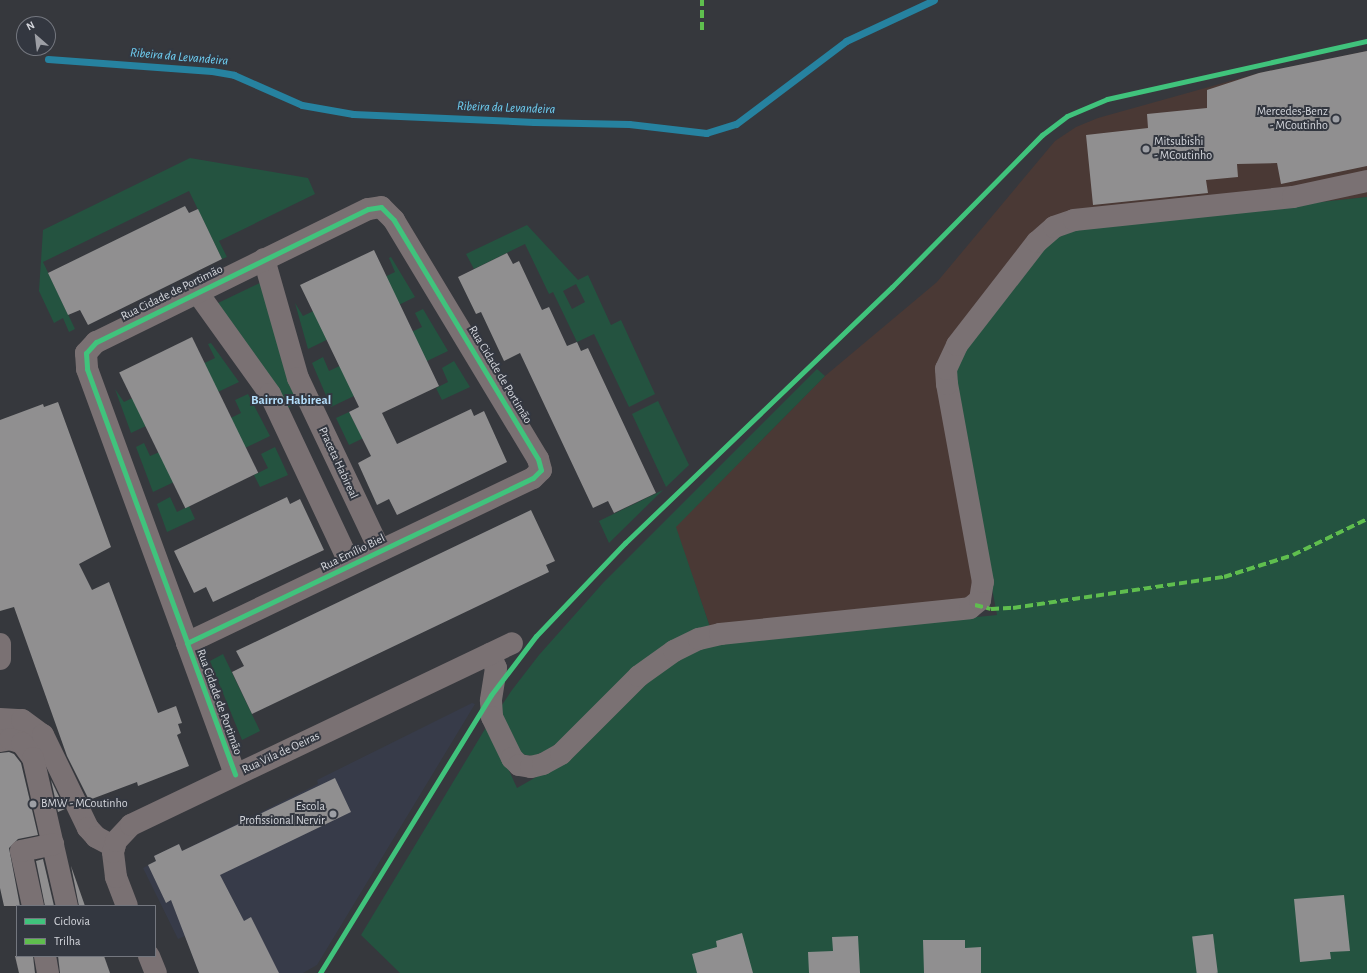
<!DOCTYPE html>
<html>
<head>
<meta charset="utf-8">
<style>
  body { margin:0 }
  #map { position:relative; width:1367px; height:973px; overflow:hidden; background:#36383d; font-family:"Alegreya Sans",sans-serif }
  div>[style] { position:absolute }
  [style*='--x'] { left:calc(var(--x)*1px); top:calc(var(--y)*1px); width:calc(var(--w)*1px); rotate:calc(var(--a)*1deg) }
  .commercial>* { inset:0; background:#4a3935 }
  .built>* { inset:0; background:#373b49 }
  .green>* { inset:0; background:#245340 }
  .stream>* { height:7px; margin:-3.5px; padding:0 3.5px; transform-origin:3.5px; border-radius:3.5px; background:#2682a0 }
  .building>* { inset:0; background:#908f90; transform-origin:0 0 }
  .minor>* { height:22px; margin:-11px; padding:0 11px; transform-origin:11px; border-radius:11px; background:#7a7173 }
  .quiet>* { height:4px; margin-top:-2px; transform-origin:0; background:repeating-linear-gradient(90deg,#5fbe4e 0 8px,transparent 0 12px) }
  .cycleway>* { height:5px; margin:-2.5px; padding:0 2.5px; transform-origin:2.5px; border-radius:2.5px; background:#40c37c }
  .dots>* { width:11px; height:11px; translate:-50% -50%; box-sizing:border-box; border:2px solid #333740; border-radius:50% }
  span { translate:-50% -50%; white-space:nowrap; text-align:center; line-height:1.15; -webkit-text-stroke:4px #333740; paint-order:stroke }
  .poi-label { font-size:12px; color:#d5d7dd }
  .right { translate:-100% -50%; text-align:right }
  .left { translate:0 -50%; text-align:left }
  .street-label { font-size:12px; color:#d5d7dd }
  .water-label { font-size:13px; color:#6fd1f5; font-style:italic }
  .neighbourhood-label { font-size:13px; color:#b4dffc; font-weight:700 }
  .legend { position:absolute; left:16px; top:905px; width:140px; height:52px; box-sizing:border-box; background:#333740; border:1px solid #74777f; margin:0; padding:5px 7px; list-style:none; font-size:12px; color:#d5d7dd }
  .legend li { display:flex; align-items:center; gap:8px; height:20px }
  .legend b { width:20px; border:1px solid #74777f }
  .north { position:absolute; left:16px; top:16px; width:40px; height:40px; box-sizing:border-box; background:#333740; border:1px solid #74777f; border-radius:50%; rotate:332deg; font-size:11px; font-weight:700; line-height:16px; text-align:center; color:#d5d7dd }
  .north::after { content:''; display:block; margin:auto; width:14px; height:18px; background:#9d9fa5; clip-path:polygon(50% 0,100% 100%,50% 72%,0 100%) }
</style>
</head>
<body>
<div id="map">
  <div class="commercial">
    <div style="clip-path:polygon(1367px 51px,1367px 197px,1080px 228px,977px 586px,968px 603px,710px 627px,675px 527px,825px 376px,937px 282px,1055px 141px,1076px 127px,1098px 118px,1259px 73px)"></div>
  </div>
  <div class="built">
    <div style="clip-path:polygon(472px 703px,475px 704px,317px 965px,303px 973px,199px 973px,185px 936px,178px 939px,143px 868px,156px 861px,154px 856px,179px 844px,182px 851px,318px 784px,317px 780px)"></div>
  </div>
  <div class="green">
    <div style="clip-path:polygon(190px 158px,308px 178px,315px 194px,219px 241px,227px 257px,222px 259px,189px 191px,43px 262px,75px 329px,69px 332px,63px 318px,54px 323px,39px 291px,43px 230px)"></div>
    <div style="clip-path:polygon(1367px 197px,1367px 973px,400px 973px,361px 935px,488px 724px,517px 788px,566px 760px,651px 677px,700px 647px,724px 642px,997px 615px,953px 382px,959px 357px,1051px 240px,1080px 228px)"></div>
    <div style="clip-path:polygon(evenodd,527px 225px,578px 280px,588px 275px,611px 325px,621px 320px,655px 394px,629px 407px,594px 334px,577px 342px,553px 292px,549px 294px,525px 244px,474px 269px,466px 254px,527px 225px,576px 284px,585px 302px,572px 309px,563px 291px,576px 284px)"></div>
    <div style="clip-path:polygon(391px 257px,415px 297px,308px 349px,295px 303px,303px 316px,395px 272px,389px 258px)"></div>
    <div style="clip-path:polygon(262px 282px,300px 402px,286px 409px,216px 304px)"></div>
    <div style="clip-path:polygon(423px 309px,448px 351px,331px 407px,312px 363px,323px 357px,329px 371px,422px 327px,415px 313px)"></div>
    <div style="clip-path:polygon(211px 343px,239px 382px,131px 433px,115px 389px,124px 402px,215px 358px,208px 344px)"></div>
    <div style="clip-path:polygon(454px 361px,470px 387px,442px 400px,436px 388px,448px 382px,442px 368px)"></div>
    <div style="clip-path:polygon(817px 369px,825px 376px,676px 527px,710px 627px,548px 750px,533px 756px,520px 754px,498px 711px,512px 690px,539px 655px,603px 583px)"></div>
    <div style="clip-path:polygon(248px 394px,270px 436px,153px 492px,136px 447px,144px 443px,150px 456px,162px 451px,241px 413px,235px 400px)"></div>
    <div style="clip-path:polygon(658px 401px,689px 465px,666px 487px,632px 414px)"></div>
    <div style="clip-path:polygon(349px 412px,356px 426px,376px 432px,349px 445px,336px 418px)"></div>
    <div style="clip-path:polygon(275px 447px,288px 475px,260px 487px,254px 475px,268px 468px,261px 454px)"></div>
    <div style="clip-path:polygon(663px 490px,609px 543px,599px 521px)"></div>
    <div style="clip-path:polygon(170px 497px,177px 512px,189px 506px,195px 519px,167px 532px,157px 504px)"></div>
    <div style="clip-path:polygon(223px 654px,260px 731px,242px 740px,210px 661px)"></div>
  </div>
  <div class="stream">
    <div style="--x:48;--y:59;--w:164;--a:4.2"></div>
    <div style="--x:212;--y:71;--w:22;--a:10"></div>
    <div style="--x:234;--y:75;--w:74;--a:23.8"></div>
    <div style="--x:302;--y:105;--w:52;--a:10"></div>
    <div style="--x:353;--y:114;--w:181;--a:2.5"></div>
    <div style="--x:534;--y:122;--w:95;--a:1.2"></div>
    <div style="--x:629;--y:124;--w:78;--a:6.7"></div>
    <div style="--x:706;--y:133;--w:31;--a:-17"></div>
    <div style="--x:736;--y:124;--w:138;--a:-37"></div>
    <div style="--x:846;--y:41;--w:97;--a:-25"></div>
  </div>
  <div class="building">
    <div style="clip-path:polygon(1367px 51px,1367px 166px,1281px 184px,1277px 163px,1237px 164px,1238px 177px,1206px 180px,1208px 193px,1093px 205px,1086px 135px,1148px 128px,1147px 114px,1207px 108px,1207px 90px,1259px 73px)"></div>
    <div style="clip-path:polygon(185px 206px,189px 213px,198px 209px,222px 259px,88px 325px,80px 310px,68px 315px,48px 273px)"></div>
    <div style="clip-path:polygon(374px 250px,439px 386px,382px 413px,397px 444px,471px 409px,474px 416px,484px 411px,507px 462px,397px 515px,389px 499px,377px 505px,358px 463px,371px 456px,349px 412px,359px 407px,300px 285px)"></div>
    <div style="clip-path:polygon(507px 253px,513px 264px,519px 261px,542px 310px,549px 307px,567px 346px,577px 342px,581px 351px,588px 348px,656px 493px,614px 513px,608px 501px,593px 508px,520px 353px,504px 361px,481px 312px,476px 314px,458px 277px)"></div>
    <div style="left:192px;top:337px;width:151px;height:81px;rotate:64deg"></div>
    <div style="clip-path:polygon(58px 402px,111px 547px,79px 564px,92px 590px,109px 582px,158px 713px,176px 706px,182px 723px,178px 724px,181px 733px,177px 735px,189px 766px,138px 786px,137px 782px,89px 800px,67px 756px,14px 607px,0 611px,0 420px,43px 404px,44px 407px)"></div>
    <div style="clip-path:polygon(287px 497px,290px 504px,300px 499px,324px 550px,213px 602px,206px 587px,194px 593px,174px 551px)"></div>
    <div style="clip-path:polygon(531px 510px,555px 561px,546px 565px,549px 572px,252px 714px,232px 672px,244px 666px,236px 651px)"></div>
    <div style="clip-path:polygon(9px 752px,14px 754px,21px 763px,38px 835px,18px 839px,9px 848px,20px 906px,4px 906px,0 888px,0 753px)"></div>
    <div style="clip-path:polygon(335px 778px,351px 812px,220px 875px,244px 921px,251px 917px,279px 973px,199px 973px,171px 900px,166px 903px,148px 865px,156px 861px,154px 856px,179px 844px,182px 851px)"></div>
    <div style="clip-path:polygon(51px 780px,65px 809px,58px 812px)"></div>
    <div style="clip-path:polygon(43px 859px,54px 906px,45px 906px,36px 861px)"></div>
    <div style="clip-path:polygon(71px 866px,85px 906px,79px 906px)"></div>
    <div style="clip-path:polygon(1344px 895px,1350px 951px,1330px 952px,1331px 959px,1300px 962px,1294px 899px)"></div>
    <div style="clip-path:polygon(742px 933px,753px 973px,697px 973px,692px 954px,717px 947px,716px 941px)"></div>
    <div style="left:1213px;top:934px;width:39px;height:21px;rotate:83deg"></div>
    <div style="clip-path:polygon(858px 936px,860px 973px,809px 973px,808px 952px,833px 951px,832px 937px)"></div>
    <div style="clip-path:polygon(923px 940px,965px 940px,965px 948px,981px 947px,981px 973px,924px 973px)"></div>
    <div style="clip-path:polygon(15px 956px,33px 956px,35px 973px,19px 973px)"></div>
    <div style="clip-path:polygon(58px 956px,104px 956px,110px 973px,60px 973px)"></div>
  </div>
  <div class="minor">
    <div style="--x:264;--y:259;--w:124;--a:74.1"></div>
    <div style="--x:298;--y:378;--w:191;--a:64.6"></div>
    <div style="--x:197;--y:292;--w:125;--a:54.4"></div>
    <div style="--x:270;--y:394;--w:188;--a:64.8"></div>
    <div style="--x:187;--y:643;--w:383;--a:-25.5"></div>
    <div style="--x:533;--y:478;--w:11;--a:-45"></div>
    <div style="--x:541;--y:470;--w:11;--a:-105"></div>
    <div style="--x:538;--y:459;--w:279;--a:-121.1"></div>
    <div style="--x:394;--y:220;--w:18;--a:-135"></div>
    <div style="--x:381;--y:207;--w:13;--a:171"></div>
    <div style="--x:368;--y:209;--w:303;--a:153.9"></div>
    <div style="--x:96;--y:342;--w:15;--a:132"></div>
    <div style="--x:86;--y:353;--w:16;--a:86"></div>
    <div style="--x:87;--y:369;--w:292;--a:69.9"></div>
    <div style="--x:187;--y:643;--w:140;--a:69.9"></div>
    <div style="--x:0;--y:644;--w:15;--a:90"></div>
    <div style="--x:490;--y:654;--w:15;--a:67"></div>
    <div style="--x:496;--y:668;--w:33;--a:99"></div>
    <div style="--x:491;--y:701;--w:16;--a:86"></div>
    <div style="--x:492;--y:717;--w:46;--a:64"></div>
    <div style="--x:512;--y:758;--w:10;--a:45"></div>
    <div style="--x:519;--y:765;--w:12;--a:9"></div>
    <div style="--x:531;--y:767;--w:12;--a:-14"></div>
    <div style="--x:543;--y:764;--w:21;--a:-29"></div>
    <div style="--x:561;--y:754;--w:110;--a:-45"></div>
    <div style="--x:639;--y:676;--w:43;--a:-35.5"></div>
    <div style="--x:674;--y:651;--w:28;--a:-26"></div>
    <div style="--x:699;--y:639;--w:22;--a:-13"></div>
    <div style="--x:720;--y:634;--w:251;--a:-5.9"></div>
    <div style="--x:970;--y:608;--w:13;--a:-39"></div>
    <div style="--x:980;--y:600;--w:18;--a:-81"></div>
    <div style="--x:983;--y:582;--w:201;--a:-100.3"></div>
    <div style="--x:947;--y:384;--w:15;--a:-94"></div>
    <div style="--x:946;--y:369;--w:26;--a:-65"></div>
    <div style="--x:957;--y:345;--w:130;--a:-52.2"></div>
    <div style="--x:1037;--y:242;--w:23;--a:-41"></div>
    <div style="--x:1054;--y:227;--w:21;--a:-19"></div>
    <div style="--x:1074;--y:220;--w:220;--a:-6"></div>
    <div style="--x:1293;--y:197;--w:76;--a:-12.2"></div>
    <div style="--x:0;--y:719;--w:22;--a:3"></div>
    <div style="--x:22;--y:720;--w:26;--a:36"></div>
    <div style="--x:43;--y:735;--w:103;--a:64.2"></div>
    <div style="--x:88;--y:828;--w:12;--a:48"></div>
    <div style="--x:96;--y:837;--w:21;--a:28"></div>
    <div style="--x:0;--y:741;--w:10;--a:-11"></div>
    <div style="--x:10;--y:739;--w:13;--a:18"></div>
    <div style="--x:22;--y:743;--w:19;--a:54"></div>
    <div style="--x:33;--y:758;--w:152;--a:77.1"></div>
    <div style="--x:33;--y:906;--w:56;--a:-102.3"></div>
    <div style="--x:21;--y:851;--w:33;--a:-12"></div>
    <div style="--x:127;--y:906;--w:31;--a:-111"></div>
    <div style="--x:116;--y:877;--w:25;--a:-97"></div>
    <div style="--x:113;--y:852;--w:11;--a:-75"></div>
    <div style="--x:116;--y:841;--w:22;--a:-47"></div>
    <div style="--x:131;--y:825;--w:422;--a:-25.5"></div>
    <div style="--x:45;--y:956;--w:17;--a:80"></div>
    <div style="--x:149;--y:956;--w:18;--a:68"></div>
  </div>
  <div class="quiet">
    <div style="--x:702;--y:30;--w:30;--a:-90"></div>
    <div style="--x:975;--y:605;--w:16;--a:14"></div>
    <div style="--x:991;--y:609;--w:22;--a:-3"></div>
    <div style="--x:1013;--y:608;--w:213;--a:-8.4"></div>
    <div style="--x:1224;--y:577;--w:72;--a:-17.7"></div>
    <div style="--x:1293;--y:555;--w:82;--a:-25.9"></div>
  </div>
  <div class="cycleway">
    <div style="--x:187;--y:643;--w:383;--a:-25.5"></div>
    <div style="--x:533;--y:478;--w:11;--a:-45"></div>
    <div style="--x:541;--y:470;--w:11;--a:-105"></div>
    <div style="--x:538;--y:459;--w:279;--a:-121.1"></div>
    <div style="--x:394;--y:220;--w:18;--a:-135"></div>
    <div style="--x:381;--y:207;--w:13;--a:171"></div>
    <div style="--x:368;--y:209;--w:303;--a:153.9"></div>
    <div style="--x:96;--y:342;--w:15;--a:132"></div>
    <div style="--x:86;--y:353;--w:16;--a:86"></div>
    <div style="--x:87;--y:369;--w:292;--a:69.9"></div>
    <div style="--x:187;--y:643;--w:140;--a:69.9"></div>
    <div style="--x:320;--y:973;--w:326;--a:-58.4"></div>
    <div style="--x:491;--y:695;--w:74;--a:-52.7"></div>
    <div style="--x:536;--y:636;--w:129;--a:-46.3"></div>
    <div style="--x:625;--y:543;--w:370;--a:-43.8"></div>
    <div style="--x:892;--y:287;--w:214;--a:-45.4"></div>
    <div style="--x:1042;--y:135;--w:31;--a:-37"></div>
    <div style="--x:1067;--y:116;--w:43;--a:-23"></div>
    <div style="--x:1107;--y:99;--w:266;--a:-12.6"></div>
  </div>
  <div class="dots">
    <div style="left:1336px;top:119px;background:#9d9fa5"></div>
    <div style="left:1146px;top:149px;background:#9d9fa5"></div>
    <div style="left:33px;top:804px;background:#9d9fa5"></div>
    <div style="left:333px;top:814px;background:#9d9fa5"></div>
  </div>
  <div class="poi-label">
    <span class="right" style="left:1328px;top:119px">Mercedes-Benz<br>- MCoutinho</span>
    <span class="left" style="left:1154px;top:149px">Mitsubishi<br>- MCoutinho</span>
    <span class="left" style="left:41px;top:804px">BMW - MCoutinho</span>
    <span class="right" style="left:325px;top:814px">Escola<br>Profissional Nervir</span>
  </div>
  <div class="street-label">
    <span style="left:172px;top:293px;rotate:-26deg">Rua Cidade de Portimão</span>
    <span style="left:500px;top:375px;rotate:59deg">Rua Cidade de Portimão</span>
    <span style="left:338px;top:463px;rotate:65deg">Praceta Habireal</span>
    <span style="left:353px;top:553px;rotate:-26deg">Rua Emílio Biel</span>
    <span style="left:219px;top:702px;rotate:70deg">Rua Cidade de Portimão</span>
    <span style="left:281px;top:753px;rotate:-25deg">Rua Vila de Oeiras</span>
  </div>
  <div class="water-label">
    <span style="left:179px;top:58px;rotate:5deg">Ribeira da Levandeira</span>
    <span style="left:506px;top:109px;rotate:2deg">Ribeira da Levandeira</span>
  </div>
  <div class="neighbourhood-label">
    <span style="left:291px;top:401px">Bairro Habireal</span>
  </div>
  <ul class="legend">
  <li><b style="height:5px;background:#40c37c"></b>Ciclovia</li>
  <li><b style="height:5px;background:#5fbe4e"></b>Trilha</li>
  </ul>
  <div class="north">N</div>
</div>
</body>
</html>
